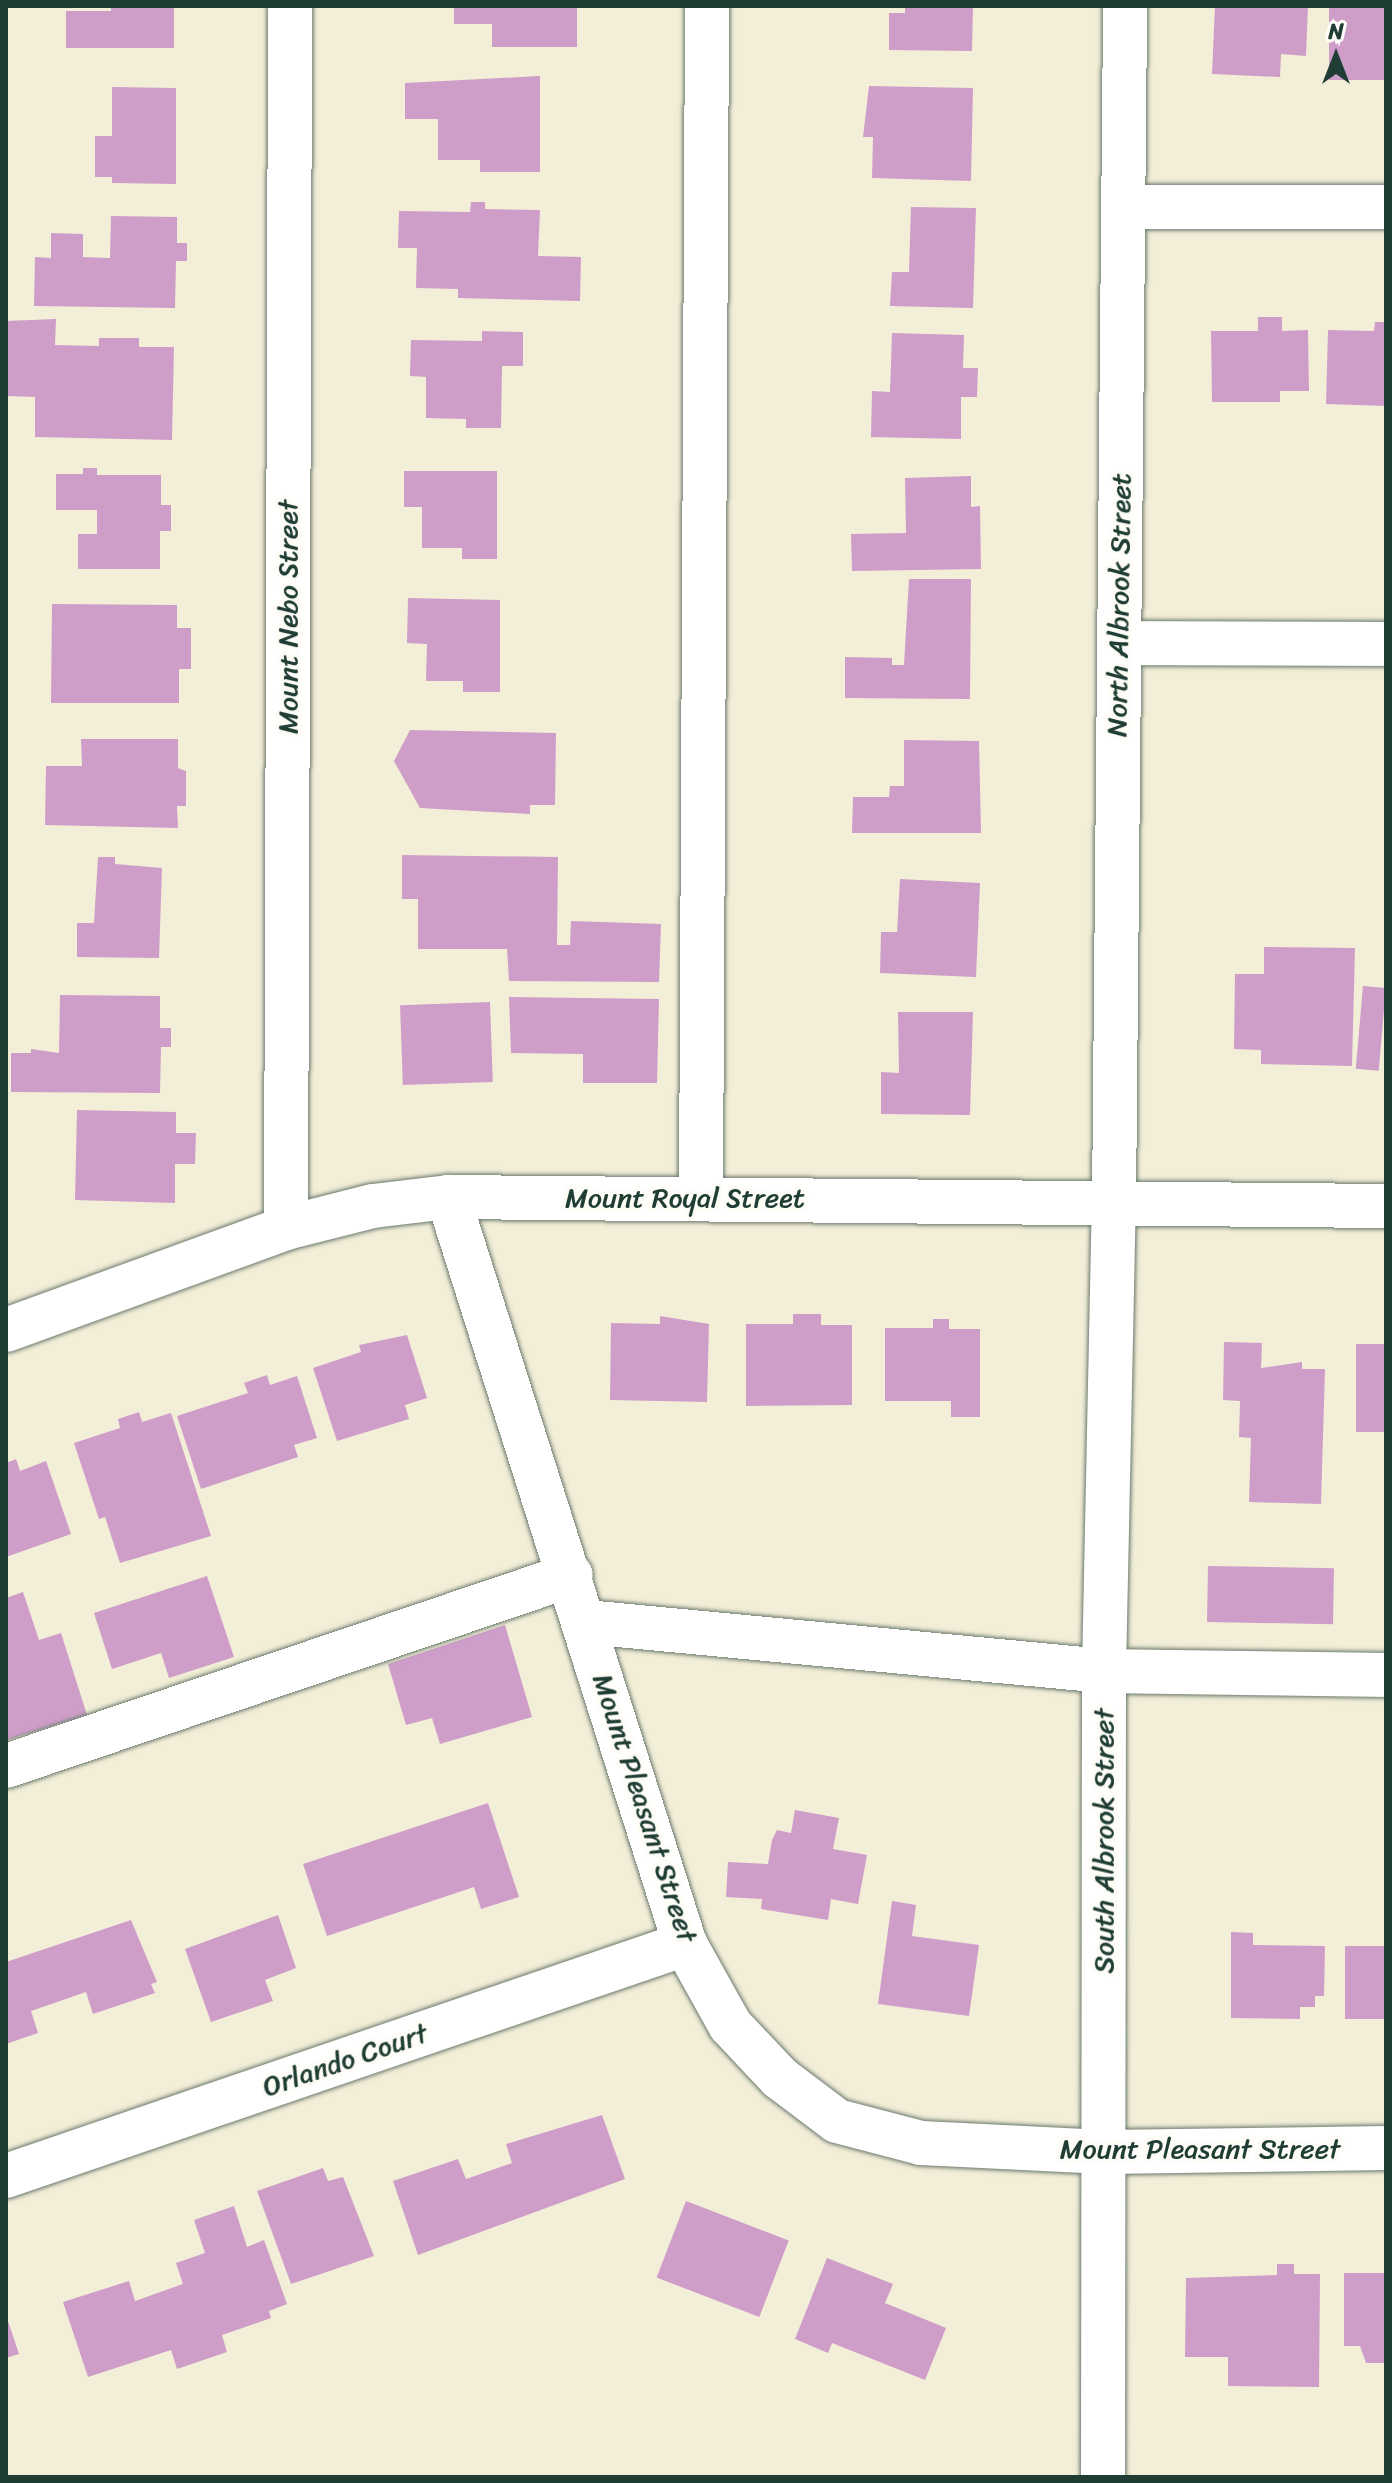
<!DOCTYPE html>
<html>
<head>
<meta charset="utf-8">
<style>
  body { margin:0 }
  #map { position:relative; width:1392px; height:2483px; overflow:hidden; background:#f3eed8; font-family:Sriracha,sans-serif }
  div>[style] { position:absolute }
  [style*='--x'] { left:calc(var(--x)*1px); top:calc(var(--y)*1px); width:calc(var(--w)*1px); rotate:calc(var(--a)*1deg) }
  .building>* { inset:0; background:#ce9ec9; transform-origin:0 0 }
  .roads { filter:drop-shadow(0 0 2px #697b6d) drop-shadow(0 0 2px #697b6d) }
  .minor>* { height:44px; margin:-22px; padding:0 22px; transform-origin:22px; border-radius:22px; background:#fff }
  span { translate:-50% -50%; white-space:nowrap; text-align:center; line-height:1.15; -webkit-text-stroke:8px #fdfcf7; paint-order:stroke }
  .street-label { font-size:28px; color:#1f3d34 }
  .frame { position:absolute; inset:0; border:8px solid #1f3d34; pointer-events:none }
  .north { position:absolute; left:1296px; top:16px; width:80px; height:80px; -webkit-text-stroke:6px #fdfcf7; paint-order:stroke; rotate:0deg; font-size:22px; font-weight:700; line-height:32px; text-align:center; color:#1f3d34 }
  .north::after { content:''; display:block; margin:auto; width:28px; height:36px; background:#1f3d34; clip-path:polygon(50% 0,100% 100%,50% 72%,0 100%) }
</style>
</head>
<body>
<div id="map">
  <div class="building">
    <div style="clip-path:polygon(111px 6px,174px 6px,174px 48px,66px 48px,66px 11px,111px 11px)"></div>
    <div style="clip-path:polygon(454px 6px,577px 6px,577px 47px,492px 47px,492px 24px,454px 24px)"></div>
    <div style="clip-path:polygon(905px 6px,973px 6px,972px 51px,889px 50px,889px 13px,905px 13px)"></div>
    <div style="clip-path:polygon(1215px 6px,1308px 6px,1306px 56px,1281px 54px,1280px 77px,1212px 74px)"></div>
    <div style="left:1329px;top:6px;width:57px;height:74px"></div>
    <div style="clip-path:polygon(540px 76px,540px 172px,480px 172px,480px 160px,438px 160px,438px 119px,405px 119px,405px 83px)"></div>
    <div style="clip-path:polygon(869px 86px,973px 88px,971px 181px,872px 178px,873px 137px,863px 137px)"></div>
    <div style="clip-path:polygon(112px 87px,176px 88px,176px 184px,112px 183px,112px 177px,95px 177px,95px 136px,112px 136px)"></div>
    <div style="clip-path:polygon(471px 202px,485px 202px,485px 209px,540px 210px,538px 256px,581px 257px,580px 301px,458px 298px,458px 289px,416px 288px,417px 248px,398px 248px,399px 211px,470px 212px)"></div>
    <div style="clip-path:polygon(911px 207px,976px 208px,973px 308px,890px 306px,892px 272px,909px 272px)"></div>
    <div style="clip-path:polygon(111px 216px,177px 217px,177px 243px,187px 243px,187px 261px,176px 261px,175px 308px,34px 306px,35px 257px,51px 258px,51px 233px,83px 234px,83px 257px,110px 258px)"></div>
    <div style="clip-path:polygon(1258px 317px,1282px 317px,1282px 331px,1308px 330px,1309px 391px,1280px 391px,1280px 402px,1212px 402px,1211px 331px,1258px 331px)"></div>
    <div style="clip-path:polygon(56px 319px,55px 345px,99px 346px,99px 338px,139px 338px,139px 347px,174px 347px,172px 440px,35px 437px,35px 397px,6px 396px,6px 321px)"></div>
    <div style="clip-path:polygon(1375px 322px,1386px 322px,1386px 406px,1326px 404px,1328px 330px,1374px 331px)"></div>
    <div style="clip-path:polygon(482px 331px,523px 332px,523px 366px,502px 366px,501px 428px,466px 428px,466px 419px,426px 418px,426px 377px,410px 376px,411px 340px,482px 341px)"></div>
    <div style="clip-path:polygon(892px 333px,964px 335px,963px 368px,978px 368px,977px 397px,961px 397px,961px 439px,871px 437px,872px 391px,890px 392px)"></div>
    <div style="clip-path:polygon(83px 468px,97px 468px,97px 475px,161px 475px,161px 505px,171px 505px,171px 531px,160px 531px,160px 569px,78px 569px,78px 534px,97px 534px,97px 510px,56px 510px,56px 474px,83px 474px)"></div>
    <div style="clip-path:polygon(404px 471px,497px 471px,497px 559px,462px 559px,462px 548px,422px 548px,422px 507px,404px 507px)"></div>
    <div style="clip-path:polygon(971px 476px,971px 507px,980px 506px,981px 569px,852px 571px,851px 534px,906px 533px,905px 478px)"></div>
    <div style="clip-path:polygon(909px 579px,971px 579px,970px 699px,845px 698px,845px 657px,892px 658px,892px 665px,904px 665px)"></div>
    <div style="clip-path:polygon(408px 598px,500px 600px,500px 692px,463px 692px,463px 681px,426px 681px,427px 644px,407px 643px)"></div>
    <div style="clip-path:polygon(52px 604px,177px 605px,177px 628px,191px 628px,191px 669px,179px 669px,179px 703px,51px 703px)"></div>
    <div style="clip-path:polygon(410px 730px,556px 733px,555px 805px,530px 805px,530px 814px,420px 808px,394px 761px)"></div>
    <div style="clip-path:polygon(81px 739px,178px 739px,178px 768px,186px 771px,186px 806px,177px 806px,178px 828px,45px 825px,46px 766px,82px 766px)"></div>
    <div style="clip-path:polygon(904px 740px,979px 741px,981px 833px,852px 833px,853px 797px,889px 797px,890px 786px,904px 786px)"></div>
    <div style="clip-path:polygon(402px 855px,558px 857px,557px 945px,570px 945px,571px 921px,661px 924px,659px 982px,509px 981px,507px 949px,418px 949px,418px 899px,402px 899px)"></div>
    <div style="clip-path:polygon(98px 857px,115px 857px,115px 864px,162px 868px,159px 958px,77px 957px,77px 923px,94px 923px)"></div>
    <div style="clip-path:polygon(900px 879px,980px 883px,976px 977px,880px 973px,881px 932px,897px 932px)"></div>
    <div style="clip-path:polygon(1264px 947px,1355px 948px,1352px 1066px,1261px 1064px,1261px 1050px,1234px 1049px,1235px 974px,1264px 974px)"></div>
    <div style="left:1363px;top:986px;width:23px;height:83px;rotate:5deg"></div>
    <div style="clip-path:polygon(60px 995px,160px 996px,160px 1028px,171px 1028px,171px 1047px,161px 1047px,160px 1093px,11px 1092px,11px 1053px,31px 1053px,31px 1049px,59px 1053px)"></div>
    <div style="clip-path:polygon(509px 997px,659px 999px,657px 1083px,583px 1083px,583px 1054px,511px 1053px)"></div>
    <div style="left:490px;top:1002px;width:80px;height:90px;rotate:88deg"></div>
    <div style="clip-path:polygon(898px 1012px,973px 1012px,970px 1115px,881px 1114px,881px 1072px,899px 1073px)"></div>
    <div style="clip-path:polygon(77px 1110px,176px 1112px,176px 1133px,196px 1133px,195px 1164px,175px 1164px,175px 1203px,75px 1200px)"></div>
    <div style="clip-path:polygon(793px 1314px,821px 1314px,821px 1325px,852px 1325px,852px 1405px,746px 1406px,746px 1324px,793px 1324px)"></div>
    <div style="clip-path:polygon(660px 1316px,709px 1324px,707px 1402px,610px 1400px,611px 1323px,660px 1324px)"></div>
    <div style="clip-path:polygon(933px 1319px,949px 1319px,949px 1329px,980px 1329px,980px 1417px,951px 1417px,951px 1401px,885px 1401px,885px 1328px,933px 1328px)"></div>
    <div style="clip-path:polygon(407px 1335px,427px 1398px,405px 1405px,409px 1419px,337px 1441px,313px 1368px,361px 1352px,359px 1345px)"></div>
    <div style="clip-path:polygon(1224px 1342px,1262px 1343px,1261px 1368px,1302px 1362px,1302px 1369px,1325px 1369px,1321px 1504px,1249px 1502px,1251px 1438px,1239px 1437px,1240px 1401px,1223px 1400px)"></div>
    <div style="left:1386px;top:1344px;width:88px;height:30px;rotate:90deg"></div>
    <div style="clip-path:polygon(267px 1375px,270px 1385px,297px 1376px,317px 1438px,294px 1445px,298px 1457px,201px 1489px,177px 1416px,248px 1393px,244px 1383px)"></div>
    <div style="clip-path:polygon(139px 1412px,142px 1422px,171px 1413px,211px 1536px,120px 1563px,105px 1517px,99px 1519px,74px 1443px,120px 1428px,118px 1419px)"></div>
    <div style="clip-path:polygon(16px 1459px,20px 1471px,46px 1461px,71px 1534px,6px 1557px,6px 1463px)"></div>
    <div style="left:1208px;top:1566px;width:126px;height:56px;rotate:1deg"></div>
    <div style="clip-path:polygon(207px 1576px,234px 1657px,169px 1678px,161px 1653px,112px 1669px,94px 1613px)"></div>
    <div style="clip-path:polygon(23px 1592px,39px 1640px,61px 1633px,87px 1715px,7px 1740px,6px 1598px)"></div>
    <div style="clip-path:polygon(505px 1625px,532px 1717px,440px 1744px,432px 1718px,406px 1725px,388px 1664px)"></div>
    <div style="clip-path:polygon(488px 1803px,519px 1897px,481px 1909px,474px 1887px,327px 1936px,303px 1864px)"></div>
    <div style="clip-path:polygon(795px 1810px,839px 1818px,833px 1849px,867px 1855px,858px 1904px,831px 1899px,828px 1920px,761px 1909px,762px 1899px,726px 1897px,728px 1862px,768px 1864px,772px 1840px,777px 1830px,791px 1833px)"></div>
    <div style="clip-path:polygon(892px 1901px,916px 1905px,912px 1936px,979px 1945px,969px 2016px,878px 2004px)"></div>
    <div style="clip-path:polygon(278px 1915px,296px 1968px,265px 1980px,273px 2001px,211px 2022px,185px 1949px)"></div>
    <div style="clip-path:polygon(131px 1920px,157px 1982px,151px 1984px,155px 1993px,93px 2014px,86px 1992px,31px 2011px,38px 2033px,6px 2044px,6px 1962px)"></div>
    <div style="clip-path:polygon(1231px 1932px,1253px 1933px,1253px 1945px,1325px 1946px,1324px 1996px,1315px 1996px,1315px 2007px,1300px 2007px,1300px 2019px,1231px 2018px)"></div>
    <div style="left:1386px;top:1946px;width:73px;height:41px;rotate:90deg"></div>
    <div style="clip-path:polygon(602px 2115px,625px 2179px,418px 2255px,393px 2181px,458px 2159px,466px 2179px,512px 2163px,506px 2144px)"></div>
    <div style="clip-path:polygon(323px 2168px,328px 2181px,343px 2177px,374px 2256px,291px 2284px,257px 2191px)"></div>
    <div style="left:686px;top:2201px;width:110px;height:82px;rotate:21deg"></div>
    <div style="clip-path:polygon(234px 2206px,247px 2247px,264px 2240px,287px 2304px,269px 2311px,271px 2318px,222px 2335px,227px 2352px,177px 2369px,171px 2350px,88px 2377px,63px 2302px,129px 2281px,135px 2301px,183px 2284px,176px 2263px,205px 2253px,194px 2220px)"></div>
    <div style="clip-path:polygon(827px 2258px,893px 2284px,885px 2303px,946px 2328px,925px 2380px,832px 2343px,828px 2353px,795px 2339px)"></div>
    <div style="clip-path:polygon(1277px 2264px,1294px 2264px,1294px 2274px,1320px 2274px,1319px 2387px,1228px 2386px,1228px 2357px,1185px 2357px,1186px 2278px,1277px 2275px)"></div>
    <div style="clip-path:polygon(1344px 2273px,1386px 2273px,1386px 2363px,1366px 2363px,1360px 2346px,1344px 2346px)"></div>
    <div style="clip-path:polygon(6px 2315px,19px 2354px,6px 2358px)"></div>
  </div>
  <div class="roads">
    <div class="minor">
      <div style="--x:1123;--y:207;--w:263;--a:0"></div>
      <div style="--x:1119;--y:643;--w:267;--a:0.2"></div>
      <div style="--x:701;--y:1196;--w:1190;--a:-89.71"></div>
      <div style="--x:448;--y:1197;--w:784;--a:72.4"></div>
      <div style="--x:685;--y:1944;--w:93;--a:60.9"></div>
      <div style="--x:730;--y:2025;--w:73;--a:46.7"></div>
      <div style="--x:780;--y:2078;--w:71;--a:37"></div>
      <div style="--x:837;--y:2121;--w:87;--a:14.7"></div>
      <div style="--x:921;--y:2143;--w:184;--a:2.8"></div>
      <div style="--x:1105;--y:2152;--w:281;--a:-0.8"></div>
      <div style="--x:286;--y:1228;--w:1222;--a:-89.81"></div>
      <div style="--x:6;--y:1330;--w:298;--a:-20"></div>
      <div style="--x:286;--y:1228;--w:90;--a:-14.2"></div>
      <div style="--x:373;--y:1206;--w:76;--a:-6.8"></div>
      <div style="--x:448;--y:1197;--w:938;--a:0.55"></div>
      <div style="--x:586;--y:1622;--w:520;--a:5.4"></div>
      <div style="--x:1104;--y:1671;--w:282;--a:0.8"></div>
      <div style="--x:6;--y:1766;--w:596;--a:-18.68"></div>
      <div style="--x:6;--y:2176;--w:718;--a:-18.86"></div>
      <div style="--x:1103;--y:2477;--w:806;--a:-89.93"></div>
      <div style="--x:1104;--y:1671;--w:466;--a:-88.8"></div>
      <div style="--x:1114;--y:1205;--w:1199;--a:-89.47"></div>
    </div>
  </div>
  <div class="street-label">
    <span style="left:1119px;top:605px;rotate:-89deg">North Albrook Street</span>
    <span style="left:288px;top:617px;rotate:-90deg">Mount Nebo Street</span>
    <span style="left:685px;top:1198px">Mount Royal Street</span>
    <span style="left:645px;top:1808px;rotate:72deg">Mount Pleasant Street</span>
    <span style="left:1104px;top:1841px;rotate:-90deg">South Albrook Street</span>
    <span style="left:345px;top:2060px;rotate:-19deg">Orlando Court</span>
    <span style="left:1200px;top:2149px">Mount Pleasant Street</span>
  </div>
  <div class="frame"></div>
  <div class="north">N</div>
</div>
</body>
</html>
